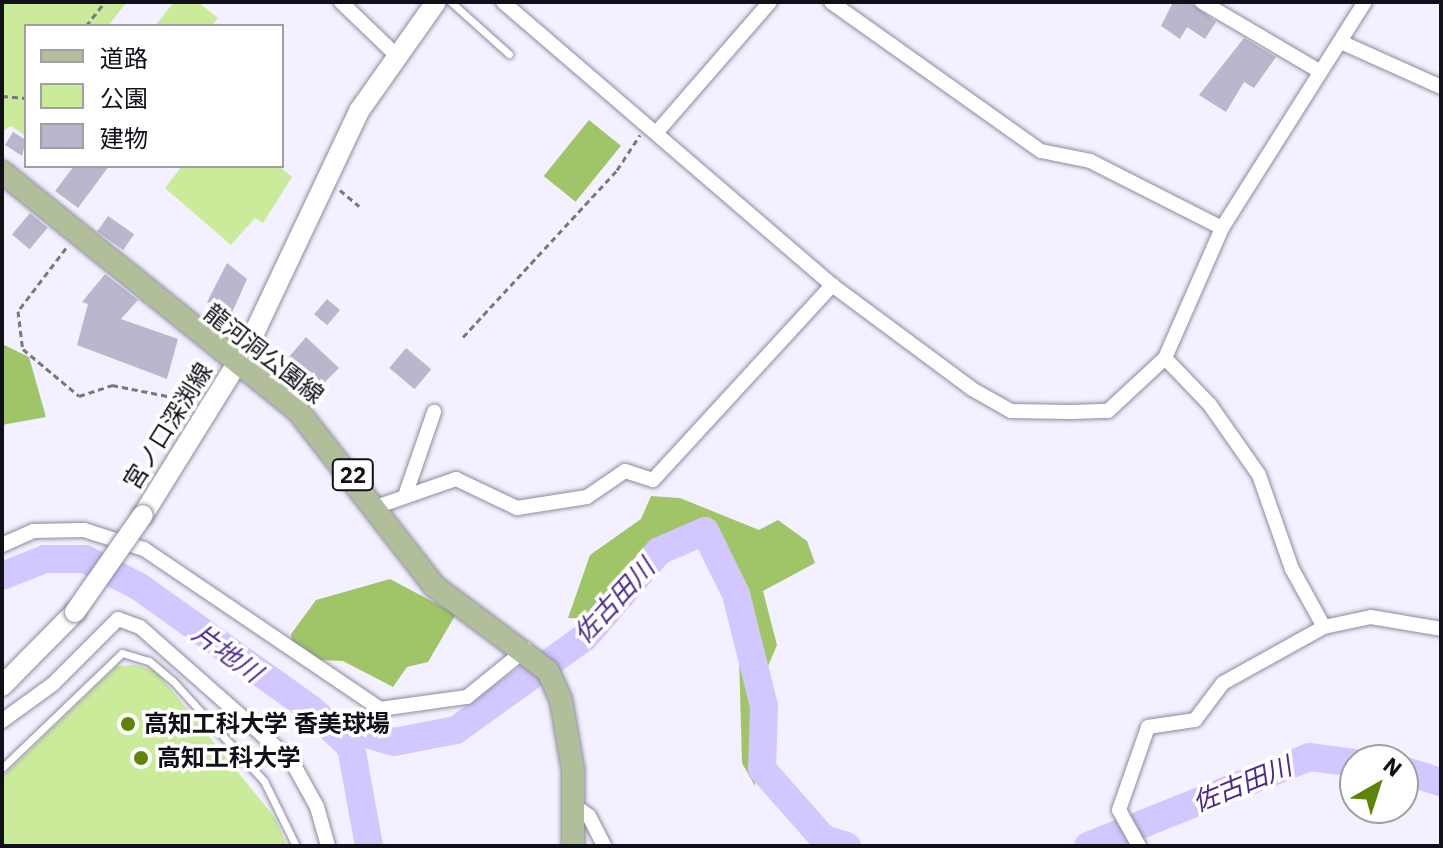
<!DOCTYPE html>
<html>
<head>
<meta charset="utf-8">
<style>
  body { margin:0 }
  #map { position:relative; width:1443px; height:848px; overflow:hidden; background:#f3f1ff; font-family:"IBM Plex Sans","Noto Sans JP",sans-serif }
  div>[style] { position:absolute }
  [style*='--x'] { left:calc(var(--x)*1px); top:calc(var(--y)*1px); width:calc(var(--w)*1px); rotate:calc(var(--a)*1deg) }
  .green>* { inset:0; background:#c9eb9a }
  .forest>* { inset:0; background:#a0c568; transform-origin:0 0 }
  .river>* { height:28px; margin:-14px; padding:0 14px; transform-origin:14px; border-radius:14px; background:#d2c7fe }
  .building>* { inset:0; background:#bab6cd; transform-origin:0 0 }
  .path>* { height:3px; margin-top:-1.5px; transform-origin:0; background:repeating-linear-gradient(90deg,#797782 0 6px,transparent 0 10px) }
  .roads { filter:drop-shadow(0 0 2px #8e8a9f) drop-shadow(0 0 2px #8e8a9f) }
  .lane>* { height:7px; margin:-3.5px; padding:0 3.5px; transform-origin:3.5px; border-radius:3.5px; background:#fff }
  .street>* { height:14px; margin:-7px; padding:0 7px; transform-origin:7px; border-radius:7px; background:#fff }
  .secondary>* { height:20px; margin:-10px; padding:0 10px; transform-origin:10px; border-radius:10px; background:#fff }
  .primary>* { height:22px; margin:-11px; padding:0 11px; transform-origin:11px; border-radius:11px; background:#b0bf9a }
  .bridges { filter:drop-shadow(0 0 2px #8e8a9f) drop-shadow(0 0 2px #8e8a9f) }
  .secondary-bridge>* { height:20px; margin:-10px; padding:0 10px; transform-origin:10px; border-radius:10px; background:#fff }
  .dots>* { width:22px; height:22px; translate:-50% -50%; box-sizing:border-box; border:4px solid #fff; border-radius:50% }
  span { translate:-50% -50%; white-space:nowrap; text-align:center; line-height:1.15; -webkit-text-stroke:7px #fff; paint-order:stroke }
  .shield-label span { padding:2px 6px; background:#fff; border:2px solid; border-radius:6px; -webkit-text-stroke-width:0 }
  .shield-label { font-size:22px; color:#111018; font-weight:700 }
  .street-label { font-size:24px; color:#111018 }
  .poi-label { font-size:24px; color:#111018; font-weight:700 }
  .left { translate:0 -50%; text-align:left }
  .water-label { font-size:26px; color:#4d2990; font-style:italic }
  .frame { position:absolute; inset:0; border:4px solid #111018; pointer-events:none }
  .legend { position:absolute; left:24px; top:24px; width:260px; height:144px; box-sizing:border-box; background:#fff; border:2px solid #a09fa3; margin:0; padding:10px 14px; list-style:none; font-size:24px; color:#111018 }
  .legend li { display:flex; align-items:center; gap:16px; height:40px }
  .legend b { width:40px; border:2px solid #a09fa3 }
  .north { position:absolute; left:1339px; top:744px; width:80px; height:80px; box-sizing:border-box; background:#fff; border:2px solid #a09fa3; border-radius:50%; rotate:39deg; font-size:22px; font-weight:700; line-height:32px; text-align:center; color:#111018 }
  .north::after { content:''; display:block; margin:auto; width:28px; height:36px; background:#5f8405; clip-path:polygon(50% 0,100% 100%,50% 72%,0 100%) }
</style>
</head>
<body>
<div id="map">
  <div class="green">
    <div style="clip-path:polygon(2px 2px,127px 2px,108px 26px,26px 26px,26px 136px,11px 126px,2px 131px)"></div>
    <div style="clip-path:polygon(174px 2px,198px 2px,218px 18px,212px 26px,155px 26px)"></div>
    <div style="clip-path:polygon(182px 166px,279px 166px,292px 177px,263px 223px,255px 218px,231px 245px,165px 188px)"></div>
    <div style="clip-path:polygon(135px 665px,156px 671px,275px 818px,287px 846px,2px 846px,2px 777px,117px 666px)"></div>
  </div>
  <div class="forest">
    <div style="left:589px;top:120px;width:41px;height:72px;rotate:39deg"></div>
    <div style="clip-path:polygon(2px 344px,29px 357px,46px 417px,2px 425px)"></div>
    <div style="clip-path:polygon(651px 496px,680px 498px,759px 530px,778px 520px,807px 541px,815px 563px,763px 591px,777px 645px,760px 685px,755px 786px,742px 763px,738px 621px,715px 551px,695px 534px,670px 545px,637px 568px,599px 619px,568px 618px,590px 555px,641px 519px)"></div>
    <div style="clip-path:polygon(390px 579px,456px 614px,428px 662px,407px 667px,393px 687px,343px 661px,294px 659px,291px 634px,316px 600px)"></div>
  </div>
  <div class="river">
    <div style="--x:2;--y:576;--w:46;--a:-21.6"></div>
    <div style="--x:45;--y:559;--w:40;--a:0"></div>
    <div style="--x:85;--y:559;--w:59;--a:27"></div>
    <div style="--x:138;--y:586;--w:212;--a:35.4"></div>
    <div style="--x:311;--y:709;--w:55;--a:43.5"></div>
    <div style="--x:351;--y:747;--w:101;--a:79.7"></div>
    <div style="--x:324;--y:722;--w:73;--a:15.9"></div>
    <div style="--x:394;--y:742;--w:63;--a:-11"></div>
    <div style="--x:456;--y:730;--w:159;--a:-35.8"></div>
    <div style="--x:585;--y:637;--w:113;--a:-49.3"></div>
    <div style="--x:659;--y:551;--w:50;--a:-23.5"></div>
    <div style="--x:705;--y:531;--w:70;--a:63.8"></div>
    <div style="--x:736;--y:594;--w:115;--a:76"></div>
    <div style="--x:764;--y:706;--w:63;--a:91.8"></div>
    <div style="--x:762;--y:769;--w:94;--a:48.5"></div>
    <div style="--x:824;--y:839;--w:24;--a:17"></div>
    <div style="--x:1403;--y:770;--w:40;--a:18"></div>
    <div style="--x:1088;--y:846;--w:238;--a:-21.9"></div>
    <div style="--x:1309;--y:757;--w:46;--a:7.4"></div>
  </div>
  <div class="building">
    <div style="clip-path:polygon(1173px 2px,1190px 2px,1216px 22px,1205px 39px,1187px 27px,1180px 39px,1161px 26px)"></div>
    <div style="clip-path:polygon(1244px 38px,1276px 57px,1254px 88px,1244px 82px,1226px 112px,1199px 95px)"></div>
    <div style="clip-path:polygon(13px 132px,26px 140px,22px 156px,5px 145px)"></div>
    <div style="clip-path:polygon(74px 166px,109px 166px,78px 208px,55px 191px)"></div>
    <div style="left:30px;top:213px;width:23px;height:28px;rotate:40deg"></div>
    <div style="left:108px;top:216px;width:32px;height:19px;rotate:35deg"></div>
    <div style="clip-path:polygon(227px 263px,247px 279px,223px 333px,225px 313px,207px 302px)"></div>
    <div style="clip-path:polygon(105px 274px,138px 300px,121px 319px,178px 339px,167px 379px,77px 345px,88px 304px,82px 302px)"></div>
    <div style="left:327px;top:299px;width:17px;height:20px;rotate:40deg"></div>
    <div style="clip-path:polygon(306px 337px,339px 368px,323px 384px,289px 357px)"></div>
    <div style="left:406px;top:348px;width:33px;height:26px;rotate:40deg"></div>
  </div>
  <div class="path">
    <div style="--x:86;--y:26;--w:31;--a:-52"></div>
    <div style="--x:2;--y:96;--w:24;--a:5"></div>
    <div style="--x:340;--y:190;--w:25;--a:40"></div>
    <div style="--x:66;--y:248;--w:79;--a:127.3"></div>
    <div style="--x:18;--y:311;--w:38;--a:83"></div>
    <div style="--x:23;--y:349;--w:73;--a:40"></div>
    <div style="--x:79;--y:396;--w:35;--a:-18"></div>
    <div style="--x:112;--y:385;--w:82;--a:11.3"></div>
    <div style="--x:463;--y:337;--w:227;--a:-47.3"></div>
    <div style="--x:617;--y:170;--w:42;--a:-56.7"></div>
  </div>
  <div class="roads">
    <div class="lane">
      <div style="--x:451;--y:2;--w:78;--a:41.9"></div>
      <div style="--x:2;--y:768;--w:166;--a:-43.8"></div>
      <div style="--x:122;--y:653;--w:28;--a:17"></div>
      <div style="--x:149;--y:661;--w:31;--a:40"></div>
      <div style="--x:173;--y:681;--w:135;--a:47.7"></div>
      <div style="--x:264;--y:781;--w:72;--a:63.8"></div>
    </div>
    <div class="street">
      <div style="--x:341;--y:2;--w:76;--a:43.9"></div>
      <div style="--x:503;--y:2;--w:434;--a:40.7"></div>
      <div style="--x:832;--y:285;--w:174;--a:36.6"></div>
      <div style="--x:972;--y:389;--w:45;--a:29.4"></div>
      <div style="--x:1011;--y:411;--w:60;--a:1"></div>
      <div style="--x:1071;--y:412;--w:37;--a:-2"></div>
      <div style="--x:1108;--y:411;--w:78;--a:-42.9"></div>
      <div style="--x:1165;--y:358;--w:142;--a:-66.3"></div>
      <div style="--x:1222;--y:228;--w:267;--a:-57.7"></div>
      <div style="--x:831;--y:2;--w:257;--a:35.4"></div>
      <div style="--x:1041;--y:151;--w:50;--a:11.5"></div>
      <div style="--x:1090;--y:161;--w:148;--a:26.9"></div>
      <div style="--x:1202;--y:2;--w:136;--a:30.5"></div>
      <div style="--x:1343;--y:43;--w:107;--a:24.2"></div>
      <div style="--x:657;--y:132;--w:172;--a:-49"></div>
      <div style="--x:1165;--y:358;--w:65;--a:46.2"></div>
      <div style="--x:1210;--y:405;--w:85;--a:55"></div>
      <div style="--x:1259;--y:475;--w:100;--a:70.7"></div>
      <div style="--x:1292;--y:569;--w:66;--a:61.1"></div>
      <div style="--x:406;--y:493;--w:86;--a:-70.9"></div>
      <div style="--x:376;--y:507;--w:85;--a:-19.3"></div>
      <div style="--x:456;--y:479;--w:68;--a:25.4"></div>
      <div style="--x:517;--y:508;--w:71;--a:-8.9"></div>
      <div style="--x:587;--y:497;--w:46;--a:-34.4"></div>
      <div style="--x:625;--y:471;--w:29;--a:18"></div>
      <div style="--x:653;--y:480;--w:265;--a:-47.4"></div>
      <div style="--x:2;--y:545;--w:35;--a:-24"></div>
      <div style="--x:34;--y:531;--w:50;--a:-1.1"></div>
      <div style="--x:84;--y:530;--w:63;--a:17.6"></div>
      <div style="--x:144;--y:549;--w:285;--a:34.1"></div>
      <div style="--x:380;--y:709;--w:88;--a:-7.9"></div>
      <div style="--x:467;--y:697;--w:76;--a:-39.1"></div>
      <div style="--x:2;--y:721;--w:63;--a:-36"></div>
      <div style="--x:53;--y:684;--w:92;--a:-45"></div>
      <div style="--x:118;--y:619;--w:23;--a:20"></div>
      <div style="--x:140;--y:627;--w:201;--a:41.4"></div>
      <div style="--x:291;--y:760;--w:54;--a:61"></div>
      <div style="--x:317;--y:807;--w:41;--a:74.2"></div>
      <div style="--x:575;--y:806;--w:17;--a:36"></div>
      <div style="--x:589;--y:816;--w:34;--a:63"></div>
      <div style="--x:1139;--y:846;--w:41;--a:-119.1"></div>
      <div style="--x:1119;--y:810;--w:88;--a:-70.7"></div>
      <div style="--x:1148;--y:727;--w:48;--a:-8.5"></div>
      <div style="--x:1195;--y:720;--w:46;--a:-52.9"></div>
      <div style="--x:1223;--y:683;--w:115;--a:-29"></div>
      <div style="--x:1324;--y:627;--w:48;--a:-12"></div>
      <div style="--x:1371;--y:617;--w:71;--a:9.7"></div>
    </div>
    <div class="secondary">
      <div style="--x:143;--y:515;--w:201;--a:-58.2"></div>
      <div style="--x:249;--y:344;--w:258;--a:-64.7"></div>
      <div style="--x:359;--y:111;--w:133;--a:-54.8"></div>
      <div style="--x:2;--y:686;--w:104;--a:-45.4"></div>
    </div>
    <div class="primary">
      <div style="--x:2;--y:172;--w:380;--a:38.9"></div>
      <div style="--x:298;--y:411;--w:222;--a:52.1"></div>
      <div style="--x:434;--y:586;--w:142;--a:36.7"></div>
      <div style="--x:548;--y:671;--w:32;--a:66"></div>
      <div style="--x:561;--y:700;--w:71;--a:80.3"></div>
      <div style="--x:573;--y:770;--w:76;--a:90"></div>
    </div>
  </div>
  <div class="bridges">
    <div class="secondary-bridge">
      <div style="--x:75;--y:612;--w:118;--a:-55"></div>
    </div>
  </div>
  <div class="dots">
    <div style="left:128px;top:724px;background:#5f8405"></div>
    <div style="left:141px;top:758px;background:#5f8405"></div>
  </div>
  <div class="shield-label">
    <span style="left:353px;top:475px">22</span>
  </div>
  <div class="street-label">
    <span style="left:264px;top:354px;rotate:38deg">龍河洞公園線</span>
    <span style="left:168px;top:426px;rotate:-58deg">宮ノ口深渕線</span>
  </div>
  <div class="poi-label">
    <span class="left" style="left:144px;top:724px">高知工科大学 香美球場</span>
    <span class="left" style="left:157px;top:758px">高知工科大学</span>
  </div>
  <div class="water-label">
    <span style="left:614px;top:601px;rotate:-47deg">佐古田川</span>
    <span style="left:227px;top:653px;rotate:36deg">片地川</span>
    <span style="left:1242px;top:784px;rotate:-22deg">佐古田川</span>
  </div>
  <div class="frame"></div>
  <ul class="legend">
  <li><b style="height:10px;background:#b0bf9a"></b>道路</li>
  <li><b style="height:22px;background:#c9eb9a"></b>公園</li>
  <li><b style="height:22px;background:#bab6cd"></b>建物</li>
  </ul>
  <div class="north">N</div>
</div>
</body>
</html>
